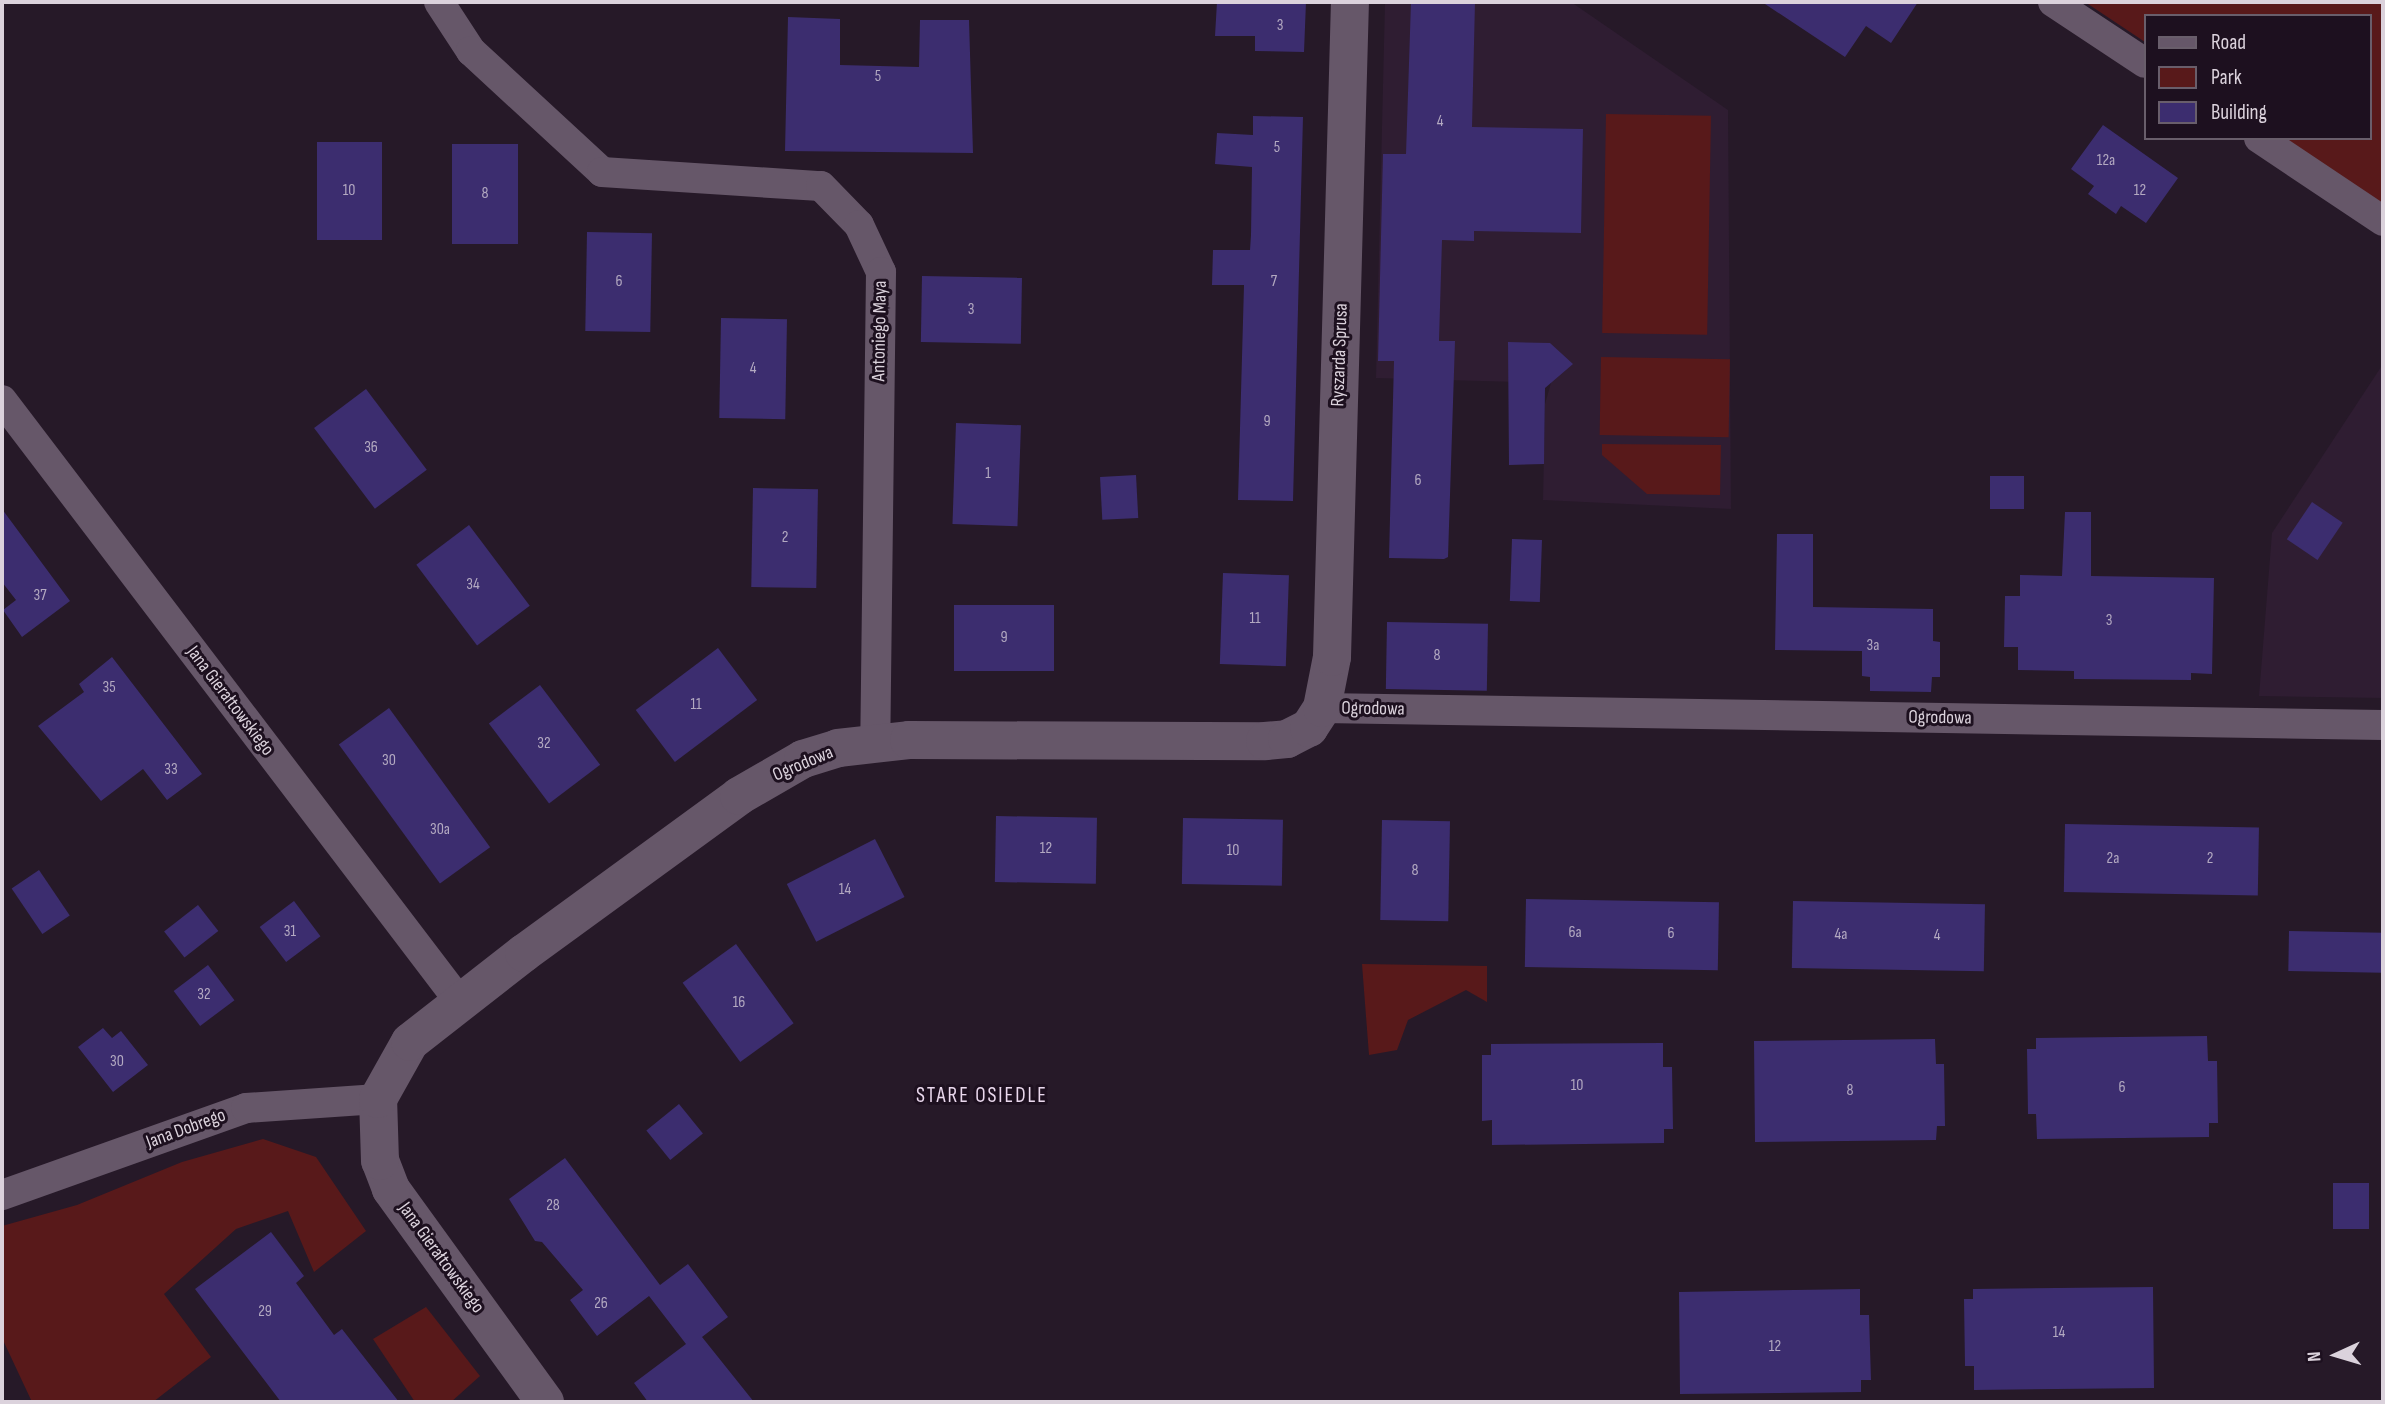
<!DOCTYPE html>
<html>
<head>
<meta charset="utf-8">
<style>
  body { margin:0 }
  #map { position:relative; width:2385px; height:1404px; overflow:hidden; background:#261928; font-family:"Sofia Sans Condensed",sans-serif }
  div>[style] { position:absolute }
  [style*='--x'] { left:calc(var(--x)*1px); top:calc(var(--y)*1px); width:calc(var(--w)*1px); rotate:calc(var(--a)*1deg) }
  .built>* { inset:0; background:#2f1d32 }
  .green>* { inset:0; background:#58191a; transform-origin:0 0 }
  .building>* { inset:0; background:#3c2d6f; transform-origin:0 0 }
  .street>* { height:30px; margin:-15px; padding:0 15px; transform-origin:15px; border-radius:15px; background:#665769 }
  .secondary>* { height:38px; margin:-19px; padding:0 19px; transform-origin:19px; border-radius:19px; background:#665769 }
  span { translate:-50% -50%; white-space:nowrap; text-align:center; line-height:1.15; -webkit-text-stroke:6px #1d101f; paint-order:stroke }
  .number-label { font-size:16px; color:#b3a9c1 }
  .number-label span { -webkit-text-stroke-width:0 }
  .street-label { font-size:19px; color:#dbd2dc }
  .neighbourhood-label { font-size:21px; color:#ead8ed; letter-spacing:2px }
  .frame { position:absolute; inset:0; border:4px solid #dbd2dc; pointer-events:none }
  .legend { position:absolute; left:2144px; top:14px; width:228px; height:126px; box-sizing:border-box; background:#1d101f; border:2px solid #695e6b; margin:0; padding:9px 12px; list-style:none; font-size:21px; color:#dbd2dc }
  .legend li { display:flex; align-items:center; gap:14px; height:35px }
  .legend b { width:35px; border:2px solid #695e6b }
  .north { position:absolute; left:2301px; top:1320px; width:70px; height:70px; -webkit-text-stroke:5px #1d101f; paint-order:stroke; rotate:266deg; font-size:19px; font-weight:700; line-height:28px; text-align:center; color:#dbd2dc }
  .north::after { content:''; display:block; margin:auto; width:24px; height:32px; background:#dbd2dc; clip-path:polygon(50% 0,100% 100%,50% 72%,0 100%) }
</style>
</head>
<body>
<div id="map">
  <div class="built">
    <div style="clip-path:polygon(1385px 2px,1571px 2px,1728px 110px,1731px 509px,1543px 500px,1545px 404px,1551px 383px,1376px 378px)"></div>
    <div style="clip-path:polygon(2383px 364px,2383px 698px,2259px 696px,2272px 533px)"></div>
  </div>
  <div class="green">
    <div style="clip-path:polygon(2085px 2px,2383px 2px,2383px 207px,2284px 138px,2369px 138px,2369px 16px,2145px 16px,2145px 42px)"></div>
    <div style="left:1606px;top:114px;width:105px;height:219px;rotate:1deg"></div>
    <div style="left:1601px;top:357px;width:129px;height:78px;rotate:1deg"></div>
    <div style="clip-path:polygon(1602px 444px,1721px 445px,1720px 495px,1647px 494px,1602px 455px)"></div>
    <div style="clip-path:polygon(1362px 964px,1487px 966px,1487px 1002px,1466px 990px,1408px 1020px,1397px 1050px,1369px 1055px)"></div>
    <div style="clip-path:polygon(263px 1139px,316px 1157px,366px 1231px,314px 1272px,288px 1211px,236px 1229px,164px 1294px,211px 1357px,153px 1402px,32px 1402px,2px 1338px,2px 1226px,77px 1205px,182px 1162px)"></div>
    <div style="clip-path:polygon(426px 1307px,480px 1376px,451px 1402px,415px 1402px,373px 1339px)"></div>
  </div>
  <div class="building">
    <div style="clip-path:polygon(1217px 2px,1306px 2px,1304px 52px,1255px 51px,1255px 36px,1215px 36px)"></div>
    <div style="clip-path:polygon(1411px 2px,1475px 2px,1472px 127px,1583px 129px,1581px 233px,1474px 231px,1474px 241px,1442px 240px,1439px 341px,1455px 341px,1448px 557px,1444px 559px,1389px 558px,1394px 361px,1378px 361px,1383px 154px,1406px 154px)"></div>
    <div style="clip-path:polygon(1762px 2px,1918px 2px,1891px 43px,1866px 26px,1845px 57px)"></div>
    <div style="clip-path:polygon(788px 17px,840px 19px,840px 65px,919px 67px,920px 20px,969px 20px,973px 153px,785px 151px)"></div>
    <div style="clip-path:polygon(1253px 116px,1303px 117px,1293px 501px,1238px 500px,1244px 285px,1212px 285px,1213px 250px,1250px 250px,1251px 235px,1252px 167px,1215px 164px,1217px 133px,1253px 135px)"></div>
    <div style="clip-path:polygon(2103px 125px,2178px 178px,2146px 223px,2121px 206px,2116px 214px,2088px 194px,2094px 186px,2071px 169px)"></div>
    <div style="left:317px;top:142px;width:65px;height:98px"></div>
    <div style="left:452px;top:144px;width:66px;height:100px"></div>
    <div style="left:587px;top:232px;width:65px;height:99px;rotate:1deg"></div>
    <div style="left:922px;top:276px;width:100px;height:66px;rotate:1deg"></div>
    <div style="left:721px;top:318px;width:66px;height:100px;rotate:1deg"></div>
    <div style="clip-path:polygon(1508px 342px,1550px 343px,1573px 364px,1545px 388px,1544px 464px,1509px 465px)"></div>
    <div style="left:366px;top:389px;width:101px;height:65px;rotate:53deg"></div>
    <div style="left:956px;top:423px;width:65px;height:101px;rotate:2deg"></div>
    <div style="left:1136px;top:475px;width:43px;height:36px;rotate:87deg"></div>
    <div style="left:1990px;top:476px;width:34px;height:33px"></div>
    <div style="left:753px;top:488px;width:65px;height:99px;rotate:1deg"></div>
    <div style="left:2312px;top:502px;width:37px;height:45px;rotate:34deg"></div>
    <div style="clip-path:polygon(2px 509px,70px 601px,22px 637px,3px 610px,16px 600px,2px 582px)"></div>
    <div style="clip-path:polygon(2065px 512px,2091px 512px,2091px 576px,2214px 578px,2212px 674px,2191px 673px,2191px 680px,2074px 679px,2074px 671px,2018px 670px,2018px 647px,2004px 647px,2005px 596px,2020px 596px,2020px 575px,2062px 576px)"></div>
    <div style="left:469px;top:525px;width:101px;height:66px;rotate:53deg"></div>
    <div style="clip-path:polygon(1777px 534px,1813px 534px,1813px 607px,1933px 609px,1933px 641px,1940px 642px,1940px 677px,1932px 677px,1931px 692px,1870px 691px,1870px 677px,1862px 676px,1862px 651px,1775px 650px)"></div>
    <div style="left:1512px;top:539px;width:30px;height:62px;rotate:2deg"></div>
    <div style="left:1223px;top:573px;width:66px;height:91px;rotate:2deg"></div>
    <div style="left:954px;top:605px;width:100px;height:66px"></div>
    <div style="left:1387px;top:622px;width:101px;height:67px;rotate:1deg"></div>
    <div style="left:718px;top:648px;width:65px;height:103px;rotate:53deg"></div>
    <div style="clip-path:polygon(112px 657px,202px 774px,167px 800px,143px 769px,101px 801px,38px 726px,84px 692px,79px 684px)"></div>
    <div style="left:540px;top:685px;width:100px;height:64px;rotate:53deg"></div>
    <div style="left:389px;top:708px;width:172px;height:62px;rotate:54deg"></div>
    <div style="left:996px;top:816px;width:101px;height:66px;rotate:1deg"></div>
    <div style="left:1183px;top:818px;width:100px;height:66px;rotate:1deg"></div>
    <div style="left:1382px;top:820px;width:68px;height:100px;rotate:1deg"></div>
    <div style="left:2065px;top:824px;width:194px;height:68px;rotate:1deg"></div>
    <div style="left:875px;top:839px;width:65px;height:99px;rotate:63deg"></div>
    <div style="left:39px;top:870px;width:55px;height:33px;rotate:56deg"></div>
    <div style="left:1526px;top:899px;width:193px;height:68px;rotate:1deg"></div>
    <div style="left:294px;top:901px;width:44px;height:43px;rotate:53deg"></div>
    <div style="left:1793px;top:901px;width:192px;height:67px;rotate:1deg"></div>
    <div style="left:198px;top:905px;width:33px;height:43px;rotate:52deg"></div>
    <div style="left:2289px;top:931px;width:94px;height:40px;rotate:1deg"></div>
    <div style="left:736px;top:944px;width:98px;height:66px;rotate:54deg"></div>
    <div style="left:208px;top:965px;width:44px;height:43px;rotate:53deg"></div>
    <div style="clip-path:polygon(103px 1028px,112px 1038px,121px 1031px,148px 1065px,113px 1092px,78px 1047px)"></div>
    <div style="clip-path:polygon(2207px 1036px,2208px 1061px,2217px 1061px,2218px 1123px,2209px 1123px,2209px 1137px,2037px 1139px,2036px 1114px,2028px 1114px,2027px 1049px,2036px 1049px,2036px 1038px)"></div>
    <div style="clip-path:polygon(1935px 1039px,1936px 1064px,1944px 1064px,1945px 1126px,1937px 1126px,1936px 1140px,1755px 1142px,1754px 1041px)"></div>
    <div style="clip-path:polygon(1663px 1043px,1663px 1067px,1672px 1067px,1673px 1129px,1664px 1129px,1664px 1143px,1492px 1145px,1492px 1120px,1482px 1121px,1482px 1055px,1491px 1055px,1491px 1044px)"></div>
    <div style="left:679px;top:1104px;width:38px;height:42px;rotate:51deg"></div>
    <div style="clip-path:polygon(565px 1158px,660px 1285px,688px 1264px,728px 1317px,702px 1337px,754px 1402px,648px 1402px,634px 1383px,686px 1344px,649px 1296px,597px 1336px,570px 1300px,583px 1290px,542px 1242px,535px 1241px,509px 1199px)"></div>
    <div style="left:2369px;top:1183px;width:46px;height:36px;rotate:90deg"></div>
    <div style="clip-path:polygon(271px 1232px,304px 1276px,296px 1283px,334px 1335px,342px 1329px,399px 1402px,281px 1402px,195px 1289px)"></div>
    <div style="clip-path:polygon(2153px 1287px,2154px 1388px,1974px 1390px,1974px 1366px,1965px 1366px,1964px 1299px,1973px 1299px,1973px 1289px)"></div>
    <div style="clip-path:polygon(1860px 1289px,1860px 1315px,1869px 1315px,1871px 1380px,1861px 1380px,1861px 1392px,1680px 1394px,1679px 1292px)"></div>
  </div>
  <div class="street">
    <div style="--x:439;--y:2;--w:59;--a:56.9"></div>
    <div style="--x:471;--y:51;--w:178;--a:42.7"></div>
    <div style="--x:602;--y:172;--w:219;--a:3.7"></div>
    <div style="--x:821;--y:186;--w:54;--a:45.7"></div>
    <div style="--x:859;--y:225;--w:52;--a:64.9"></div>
    <div style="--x:881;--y:272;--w:471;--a:90.7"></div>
    <div style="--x:2053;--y:2;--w:110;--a:33.5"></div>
    <div style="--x:2259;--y:138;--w:149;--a:33.8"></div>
    <div style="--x:2;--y:400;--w:756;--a:52.74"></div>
    <div style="--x:1322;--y:708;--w:1061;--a:0.92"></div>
    <div style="--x:2;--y:1195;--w:259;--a:-19.6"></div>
    <div style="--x:246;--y:1108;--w:132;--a:-3.9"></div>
  </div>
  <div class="secondary">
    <div style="--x:545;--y:1402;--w:263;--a:-125.9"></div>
    <div style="--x:391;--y:1189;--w:30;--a:-111"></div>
    <div style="--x:380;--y:1161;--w:62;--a:-91.8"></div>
    <div style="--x:378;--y:1099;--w:65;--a:-60.7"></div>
    <div style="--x:410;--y:1042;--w:145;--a:-38"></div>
    <div style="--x:524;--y:953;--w:266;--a:-36.1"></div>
    <div style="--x:739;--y:796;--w:74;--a:-30"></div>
    <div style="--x:803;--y:759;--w:37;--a:-17"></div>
    <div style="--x:838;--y:748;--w:71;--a:-6.4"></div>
    <div style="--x:909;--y:740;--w:356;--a:0.2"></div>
    <div style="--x:1265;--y:741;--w:22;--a:-5"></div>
    <div style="--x:1287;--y:739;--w:25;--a:-27"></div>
    <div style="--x:1309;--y:728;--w:24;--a:-57"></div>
    <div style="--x:1322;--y:708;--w:52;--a:-78.9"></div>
    <div style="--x:1332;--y:657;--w:655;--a:-88.43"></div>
  </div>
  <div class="number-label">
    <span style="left:1280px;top:26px">3</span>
    <span style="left:878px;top:77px">5</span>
    <span style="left:1440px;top:122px">4</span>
    <span style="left:1277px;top:148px">5</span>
    <span style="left:2106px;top:161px">12a</span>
    <span style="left:349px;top:191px">10</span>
    <span style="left:2140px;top:191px">12</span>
    <span style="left:485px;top:194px">8</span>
    <span style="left:619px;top:282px">6</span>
    <span style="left:1274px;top:282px">7</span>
    <span style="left:971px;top:310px">3</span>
    <span style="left:753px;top:369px">4</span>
    <span style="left:1267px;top:422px">9</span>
    <span style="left:371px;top:448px">36</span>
    <span style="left:988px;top:474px">1</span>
    <span style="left:1418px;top:481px">6</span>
    <span style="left:785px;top:538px">2</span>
    <span style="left:473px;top:585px">34</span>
    <span style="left:40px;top:596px">37</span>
    <span style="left:1255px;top:619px">11</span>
    <span style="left:2109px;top:621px">3</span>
    <span style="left:1004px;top:638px">9</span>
    <span style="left:1873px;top:646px">3a</span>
    <span style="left:1437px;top:656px">8</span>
    <span style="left:109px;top:688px">35</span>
    <span style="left:696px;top:705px">11</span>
    <span style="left:544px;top:744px">32</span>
    <span style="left:389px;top:761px">30</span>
    <span style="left:171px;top:770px">33</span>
    <span style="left:440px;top:830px">30a</span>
    <span style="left:1046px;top:849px">12</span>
    <span style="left:1233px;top:851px">10</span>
    <span style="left:2113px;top:859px">2a</span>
    <span style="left:2210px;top:859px">2</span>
    <span style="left:1415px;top:871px">8</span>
    <span style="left:845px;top:890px">14</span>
    <span style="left:290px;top:932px">31</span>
    <span style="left:1575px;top:933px">6a</span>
    <span style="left:1671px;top:934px">6</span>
    <span style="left:1841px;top:935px">4a</span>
    <span style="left:1937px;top:936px">4</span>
    <span style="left:204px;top:995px">32</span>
    <span style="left:739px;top:1003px">16</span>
    <span style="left:117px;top:1062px">30</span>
    <span style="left:1577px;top:1086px">10</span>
    <span style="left:2122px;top:1088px">6</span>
    <span style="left:1850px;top:1091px">8</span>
    <span style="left:553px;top:1206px">28</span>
    <span style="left:601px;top:1304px">26</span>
    <span style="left:265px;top:1312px">29</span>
    <span style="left:2059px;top:1333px">14</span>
    <span style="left:1775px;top:1347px">12</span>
  </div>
  <div class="street-label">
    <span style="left:880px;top:331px;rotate:-89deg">Antoniego Maya</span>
    <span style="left:1340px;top:355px;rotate:-88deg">Ryszarda Sprusa</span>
    <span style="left:230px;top:701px;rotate:53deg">Jana Gierałtowskiego</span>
    <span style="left:1373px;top:709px;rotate:1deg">Ogrodowa</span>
    <span style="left:1940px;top:718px;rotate:1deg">Ogrodowa</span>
    <span style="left:803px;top:764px;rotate:-23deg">Ogrodowa</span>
    <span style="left:186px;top:1129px;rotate:-20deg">Jana Dobrego</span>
    <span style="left:441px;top:1258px;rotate:54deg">Jana Gierałtowskiego</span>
  </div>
  <div class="neighbourhood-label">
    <span style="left:982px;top:1096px">STARE OSIEDLE</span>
  </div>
  <div class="frame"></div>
  <ul class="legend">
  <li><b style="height:9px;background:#665769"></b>Road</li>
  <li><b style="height:19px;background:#58191a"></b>Park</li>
  <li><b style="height:19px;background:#3c2d6f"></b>Building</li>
  </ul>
  <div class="north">N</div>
</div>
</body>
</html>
